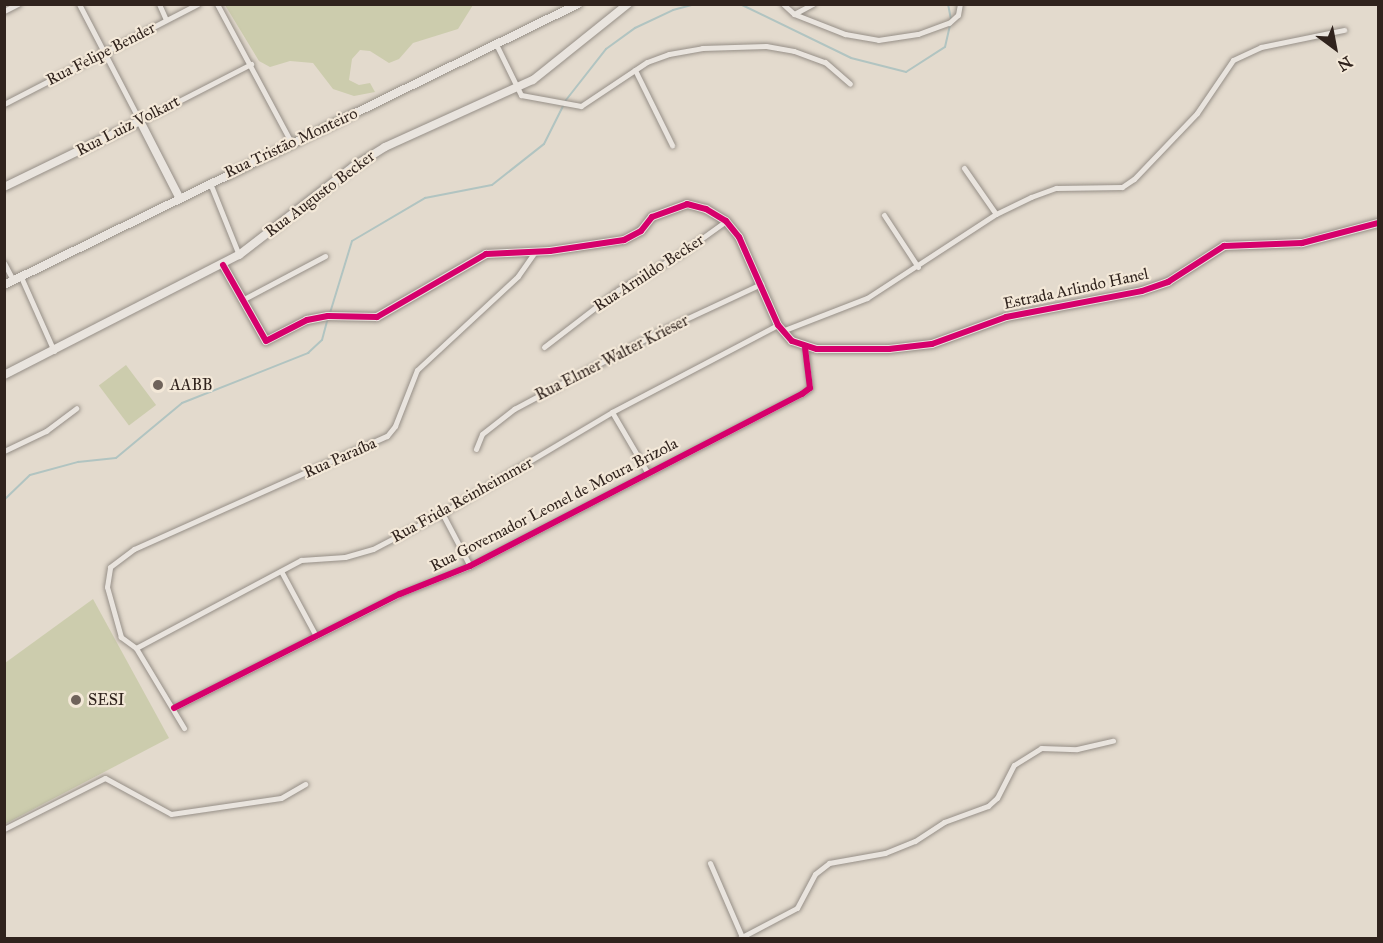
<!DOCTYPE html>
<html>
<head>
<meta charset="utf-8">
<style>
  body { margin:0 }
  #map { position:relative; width:1383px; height:943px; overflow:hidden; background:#e3dacd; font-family:"IM FELL Great Primer",serif }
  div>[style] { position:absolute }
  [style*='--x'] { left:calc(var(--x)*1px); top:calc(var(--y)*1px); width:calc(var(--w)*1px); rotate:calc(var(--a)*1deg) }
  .green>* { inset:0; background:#ccccad; transform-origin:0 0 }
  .stream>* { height:2px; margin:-1px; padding:0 1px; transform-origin:1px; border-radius:1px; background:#b1c4c1 }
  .roads { filter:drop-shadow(0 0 2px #968f87) drop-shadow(0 0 2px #968f87) }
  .street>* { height:5px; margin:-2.5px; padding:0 2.5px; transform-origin:2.5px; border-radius:2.5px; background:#e9e4de }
  .secondary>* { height:8px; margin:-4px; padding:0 4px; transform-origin:4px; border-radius:4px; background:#e9e4de }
  .cycleway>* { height:6px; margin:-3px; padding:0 3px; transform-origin:3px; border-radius:3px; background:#d6006c }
  .dots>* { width:16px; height:16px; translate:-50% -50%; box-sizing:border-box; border:3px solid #f3e8d8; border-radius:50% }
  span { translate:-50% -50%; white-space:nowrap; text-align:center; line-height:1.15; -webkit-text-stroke:4.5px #f3e8d8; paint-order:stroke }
  .street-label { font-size:16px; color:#30231d }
  .poi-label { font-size:16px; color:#30231d }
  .left { translate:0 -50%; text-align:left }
  .frame { position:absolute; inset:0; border:6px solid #30231d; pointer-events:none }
  .north { position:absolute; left:1305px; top:18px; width:60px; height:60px; -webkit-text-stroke:4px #f3e8d8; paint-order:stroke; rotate:148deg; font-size:16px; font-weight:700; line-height:24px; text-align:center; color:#30231d }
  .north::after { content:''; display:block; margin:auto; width:21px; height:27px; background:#30231d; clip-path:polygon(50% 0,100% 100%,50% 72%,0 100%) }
</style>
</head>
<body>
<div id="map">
  <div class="green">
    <div style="clip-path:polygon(225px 5px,473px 5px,458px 29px,413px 43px,399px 59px,389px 63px,370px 51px,360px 50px,352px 59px,349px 80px,359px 85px,370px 83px,375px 92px,354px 96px,333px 89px,313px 63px,290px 61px,270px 67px,259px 61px)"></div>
    <div style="left:126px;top:365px;width:50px;height:34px;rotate:53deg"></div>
    <div style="clip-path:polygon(93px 599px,169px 738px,5px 824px,5px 663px)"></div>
  </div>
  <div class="stream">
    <div style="--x:740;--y:4;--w:123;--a:25.9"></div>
    <div style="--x:851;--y:58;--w:57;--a:14.3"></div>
    <div style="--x:906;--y:72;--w:46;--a:-32.7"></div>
    <div style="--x:945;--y:47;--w:23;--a:-77"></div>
    <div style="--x:948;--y:4;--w:15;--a:79"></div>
    <div style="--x:330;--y:313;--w:75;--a:-73"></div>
    <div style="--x:352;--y:241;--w:85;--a:-30.5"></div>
    <div style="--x:425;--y:198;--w:68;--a:-11"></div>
    <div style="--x:492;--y:185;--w:66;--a:-38.3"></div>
    <div style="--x:544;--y:144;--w:49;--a:-63.4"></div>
    <div style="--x:566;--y:100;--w:65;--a:-51.9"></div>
    <div style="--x:606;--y:49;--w:36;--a:-36"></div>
    <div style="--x:635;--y:28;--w:42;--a:-25.3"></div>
    <div style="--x:673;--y:10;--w:23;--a:-15"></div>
    <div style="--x:4;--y:500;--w:36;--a:-44"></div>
    <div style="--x:30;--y:475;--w:50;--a:-15.2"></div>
    <div style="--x:78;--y:462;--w:38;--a:-6"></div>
    <div style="--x:116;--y:458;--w:86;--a:-39.8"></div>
    <div style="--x:182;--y:403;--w:136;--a:-21.6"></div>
    <div style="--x:308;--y:353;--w:19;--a:-43"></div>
    <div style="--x:322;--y:340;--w:23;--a:-75"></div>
  </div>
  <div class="roads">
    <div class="street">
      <div style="--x:79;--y:4;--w:132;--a:62.5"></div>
      <div style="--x:140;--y:121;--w:125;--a:-27.2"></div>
      <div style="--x:159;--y:4;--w:17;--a:66"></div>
      <div style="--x:217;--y:4;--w:159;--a:61.8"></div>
      <div style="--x:783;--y:4;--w:15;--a:42"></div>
      <div style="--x:794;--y:14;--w:55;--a:21.4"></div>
      <div style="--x:845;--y:34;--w:34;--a:10"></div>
      <div style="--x:878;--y:40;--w:40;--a:-8.5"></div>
      <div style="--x:918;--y:34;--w:33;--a:-20"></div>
      <div style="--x:949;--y:23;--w:12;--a:-42"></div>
      <div style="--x:958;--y:15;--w:11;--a:-80"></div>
      <div style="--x:4;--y:11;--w:16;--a:-27"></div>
      <div style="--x:794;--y:14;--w:21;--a:-28"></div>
      <div style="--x:496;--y:44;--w:57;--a:63.9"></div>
      <div style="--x:521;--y:95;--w:61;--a:10.4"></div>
      <div style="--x:581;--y:106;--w:79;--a:-33.7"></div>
      <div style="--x:647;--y:62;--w:23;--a:-20"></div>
      <div style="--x:669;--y:54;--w:34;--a:-10"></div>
      <div style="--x:702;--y:48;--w:64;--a:-1.8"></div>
      <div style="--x:766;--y:46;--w:28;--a:10"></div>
      <div style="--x:794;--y:51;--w:33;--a:20"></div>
      <div style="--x:825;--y:62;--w:33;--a:41"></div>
      <div style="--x:635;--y:70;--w:84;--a:63.7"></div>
      <div style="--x:4;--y:104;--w:218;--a:-27.3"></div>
      <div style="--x:964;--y:168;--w:56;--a:55.2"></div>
      <div style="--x:210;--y:183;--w:78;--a:68.1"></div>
      <div style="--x:884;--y:215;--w:62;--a:56.8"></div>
      <div style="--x:4;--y:263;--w:19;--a:62"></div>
      <div style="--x:21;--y:277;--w:81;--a:66"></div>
      <div style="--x:242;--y:300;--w:94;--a:-27.9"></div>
      <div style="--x:782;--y:331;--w:91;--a:-21.2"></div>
      <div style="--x:867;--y:298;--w:154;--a:-33.1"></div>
      <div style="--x:996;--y:214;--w:39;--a:-26"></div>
      <div style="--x:1031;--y:197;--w:27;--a:-20"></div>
      <div style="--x:1056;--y:188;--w:66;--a:-0.9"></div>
      <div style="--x:1122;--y:187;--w:14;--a:-34"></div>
      <div style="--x:1134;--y:179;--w:91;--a:-46.3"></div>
      <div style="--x:1197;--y:113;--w:64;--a:-55.8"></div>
      <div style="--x:1233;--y:60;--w:31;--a:-25"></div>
      <div style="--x:1261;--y:47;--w:85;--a:-11.6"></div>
      <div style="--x:544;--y:347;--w:93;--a:-37.6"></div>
      <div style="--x:618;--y:290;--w:72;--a:-30.1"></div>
      <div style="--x:680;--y:254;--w:57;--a:-35.7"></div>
      <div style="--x:612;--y:412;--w:69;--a:59.7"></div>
      <div style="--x:476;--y:449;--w:16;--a:-68"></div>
      <div style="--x:482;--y:434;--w:41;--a:-38"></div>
      <div style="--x:514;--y:409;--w:163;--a:-28.1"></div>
      <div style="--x:658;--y:332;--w:114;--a:-25"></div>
      <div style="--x:4;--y:451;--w:47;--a:-25.5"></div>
      <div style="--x:46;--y:431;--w:38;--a:-37"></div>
      <div style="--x:442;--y:513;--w:60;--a:62.2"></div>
      <div style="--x:281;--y:571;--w:74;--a:61.7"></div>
      <div style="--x:136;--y:648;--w:187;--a:-28.1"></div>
      <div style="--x:301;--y:560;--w:44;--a:-3.9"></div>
      <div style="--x:345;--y:557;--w:29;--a:-16"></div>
      <div style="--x:373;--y:549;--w:78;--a:-27.6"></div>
      <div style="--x:442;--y:513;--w:198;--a:-30.7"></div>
      <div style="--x:612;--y:412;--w:187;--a:-27.7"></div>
      <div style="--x:174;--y:708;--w:253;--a:-26.8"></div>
      <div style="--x:400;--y:594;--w:75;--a:-21.8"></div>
      <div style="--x:470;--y:566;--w:374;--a:-27.4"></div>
      <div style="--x:802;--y:394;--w:10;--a:-37"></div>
      <div style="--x:810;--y:388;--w:41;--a:-97"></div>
      <div style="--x:184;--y:728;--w:93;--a:-121"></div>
      <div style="--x:136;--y:648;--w:19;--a:-144"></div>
      <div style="--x:121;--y:637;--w:52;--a:-105.6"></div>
      <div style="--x:107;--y:587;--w:20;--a:-81"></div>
      <div style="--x:110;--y:567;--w:30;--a:-37"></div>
      <div style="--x:134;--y:549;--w:277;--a:-24.1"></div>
      <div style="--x:387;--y:436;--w:13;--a:-51"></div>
      <div style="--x:395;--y:426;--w:60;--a:-68.6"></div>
      <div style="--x:417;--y:370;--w:138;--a:-42.9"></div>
      <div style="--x:518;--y:276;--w:29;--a:-55"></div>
      <div style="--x:4;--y:829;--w:113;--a:-26.8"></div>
      <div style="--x:105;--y:778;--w:75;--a:28.6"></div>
      <div style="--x:171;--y:814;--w:111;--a:-8.3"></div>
      <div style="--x:281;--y:798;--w:28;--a:-30"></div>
      <div style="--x:710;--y:863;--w:81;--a:66.6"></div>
      <div style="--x:740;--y:938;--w:64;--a:-27.8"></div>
      <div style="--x:797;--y:908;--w:38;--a:-62"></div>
      <div style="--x:815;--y:874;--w:18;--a:-38"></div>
      <div style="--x:829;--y:863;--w:57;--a:-10.1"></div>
      <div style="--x:885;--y:853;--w:32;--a:-22"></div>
      <div style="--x:915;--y:841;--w:35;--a:-33"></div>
      <div style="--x:944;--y:822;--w:47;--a:-20"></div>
      <div style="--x:988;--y:806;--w:12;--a:-42"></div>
      <div style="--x:997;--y:798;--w:37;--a:-63"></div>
      <div style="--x:1014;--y:765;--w:32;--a:-32"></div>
      <div style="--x:1041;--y:748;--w:36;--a:2"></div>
      <div style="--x:1077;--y:749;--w:37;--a:-13"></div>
    </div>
    <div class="secondary">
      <div style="--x:4;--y:187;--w:151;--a:-25.9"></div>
      <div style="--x:140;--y:121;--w:85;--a:62.8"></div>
      <div style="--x:223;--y:265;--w:87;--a:60.5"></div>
      <div style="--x:266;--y:341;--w:46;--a:-27.1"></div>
      <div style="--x:307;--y:320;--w:21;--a:-11"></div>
      <div style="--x:328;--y:316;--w:49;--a:1.2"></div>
      <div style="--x:377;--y:317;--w:126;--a:-30"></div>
      <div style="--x:486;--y:254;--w:64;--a:-2.7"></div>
      <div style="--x:550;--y:251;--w:75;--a:-8.5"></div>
      <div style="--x:624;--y:240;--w:19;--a:-28"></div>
      <div style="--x:641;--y:231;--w:18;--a:-52"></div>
      <div style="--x:652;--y:217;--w:37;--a:-20"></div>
      <div style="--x:687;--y:204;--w:20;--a:15"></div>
      <div style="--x:706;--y:209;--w:23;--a:31"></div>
      <div style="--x:726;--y:221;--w:21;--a:51"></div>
      <div style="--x:739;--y:237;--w:96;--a:66.1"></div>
      <div style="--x:778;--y:325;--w:21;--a:49"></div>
      <div style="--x:792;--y:341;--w:26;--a:18"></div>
      <div style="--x:817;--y:349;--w:72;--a:0"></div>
      <div style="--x:889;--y:349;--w:43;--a:-6.6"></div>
      <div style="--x:932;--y:344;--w:79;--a:-20"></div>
      <div style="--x:1006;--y:317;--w:138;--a:-10.8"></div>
      <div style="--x:1142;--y:291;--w:28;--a:-19"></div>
      <div style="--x:1168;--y:282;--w:67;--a:-32.7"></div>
      <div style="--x:1224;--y:246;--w:78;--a:-2.2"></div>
      <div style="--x:1302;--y:243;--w:79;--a:-14.7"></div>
      <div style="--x:4;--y:285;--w:639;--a:-26.08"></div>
      <div style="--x:4;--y:375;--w:264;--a:-27.1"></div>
      <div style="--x:239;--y:255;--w:144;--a:-37.7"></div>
      <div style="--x:353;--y:167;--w:38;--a:-32"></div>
      <div style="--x:385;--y:147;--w:162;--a:-24.4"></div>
      <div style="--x:533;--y:80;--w:122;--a:-38.7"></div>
    </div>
  </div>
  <div class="cycleway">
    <div style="--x:223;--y:265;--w:87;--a:60.5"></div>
    <div style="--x:266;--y:341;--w:46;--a:-27.1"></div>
    <div style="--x:307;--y:320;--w:21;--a:-11"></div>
    <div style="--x:328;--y:316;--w:49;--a:1.2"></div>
    <div style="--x:377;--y:317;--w:126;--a:-30"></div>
    <div style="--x:486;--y:254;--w:64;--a:-2.7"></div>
    <div style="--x:550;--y:251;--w:75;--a:-8.5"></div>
    <div style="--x:624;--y:240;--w:19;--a:-28"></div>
    <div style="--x:641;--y:231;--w:18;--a:-52"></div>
    <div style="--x:652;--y:217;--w:37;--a:-20"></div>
    <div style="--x:687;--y:204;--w:20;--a:15"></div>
    <div style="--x:706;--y:209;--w:23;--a:31"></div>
    <div style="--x:726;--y:221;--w:21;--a:51"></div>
    <div style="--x:739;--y:237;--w:96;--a:66.1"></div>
    <div style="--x:778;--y:325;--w:21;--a:49"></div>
    <div style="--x:792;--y:341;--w:26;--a:18"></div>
    <div style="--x:817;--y:349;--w:72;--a:0"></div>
    <div style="--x:889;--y:349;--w:43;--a:-6.6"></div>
    <div style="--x:932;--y:344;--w:79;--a:-20"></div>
    <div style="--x:1006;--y:317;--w:138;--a:-10.8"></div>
    <div style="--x:1142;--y:291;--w:28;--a:-19"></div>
    <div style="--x:1168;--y:282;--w:67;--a:-32.7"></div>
    <div style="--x:1224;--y:246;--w:78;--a:-2.2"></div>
    <div style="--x:1302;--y:243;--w:79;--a:-14.7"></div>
    <div style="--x:174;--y:708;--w:253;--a:-26.8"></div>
    <div style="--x:400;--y:594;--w:75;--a:-21.8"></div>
    <div style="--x:470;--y:566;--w:374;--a:-27.4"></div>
    <div style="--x:802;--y:394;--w:10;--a:-37"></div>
    <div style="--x:810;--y:388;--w:41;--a:-97"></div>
  </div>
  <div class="dots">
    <div style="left:158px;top:385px;background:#6f635b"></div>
    <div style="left:76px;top:700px;background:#6f635b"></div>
  </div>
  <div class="street-label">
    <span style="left:101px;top:54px;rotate:-27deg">Rua Felipe Bender</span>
    <span style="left:128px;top:126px;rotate:-27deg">Rua Luiz Volkart</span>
    <span style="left:291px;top:143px;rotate:-25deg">Rua Tristão Monteiro</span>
    <span style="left:320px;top:194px;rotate:-37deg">Rua Augusto Becker</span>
    <span style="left:649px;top:273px;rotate:-33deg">Rua Arnildo Becker</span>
    <span style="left:1076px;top:289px;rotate:-12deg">Estrada Arlindo Hanel</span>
    <span style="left:612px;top:358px;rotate:-27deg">Rua Elmer Walter Krieser</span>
    <span style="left:340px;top:458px;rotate:-24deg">Rua Paraíba</span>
    <span style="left:462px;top:500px;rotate:-29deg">Rua Frida Reinheimmer</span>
    <span style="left:554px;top:505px;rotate:-27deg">Rua Governador Leonel de Moura Brizola</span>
  </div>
  <div class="poi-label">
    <span class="left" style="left:170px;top:385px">AABB</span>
    <span class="left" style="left:88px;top:700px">SESI</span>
  </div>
  <div class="frame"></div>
  <div class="north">N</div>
</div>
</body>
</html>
